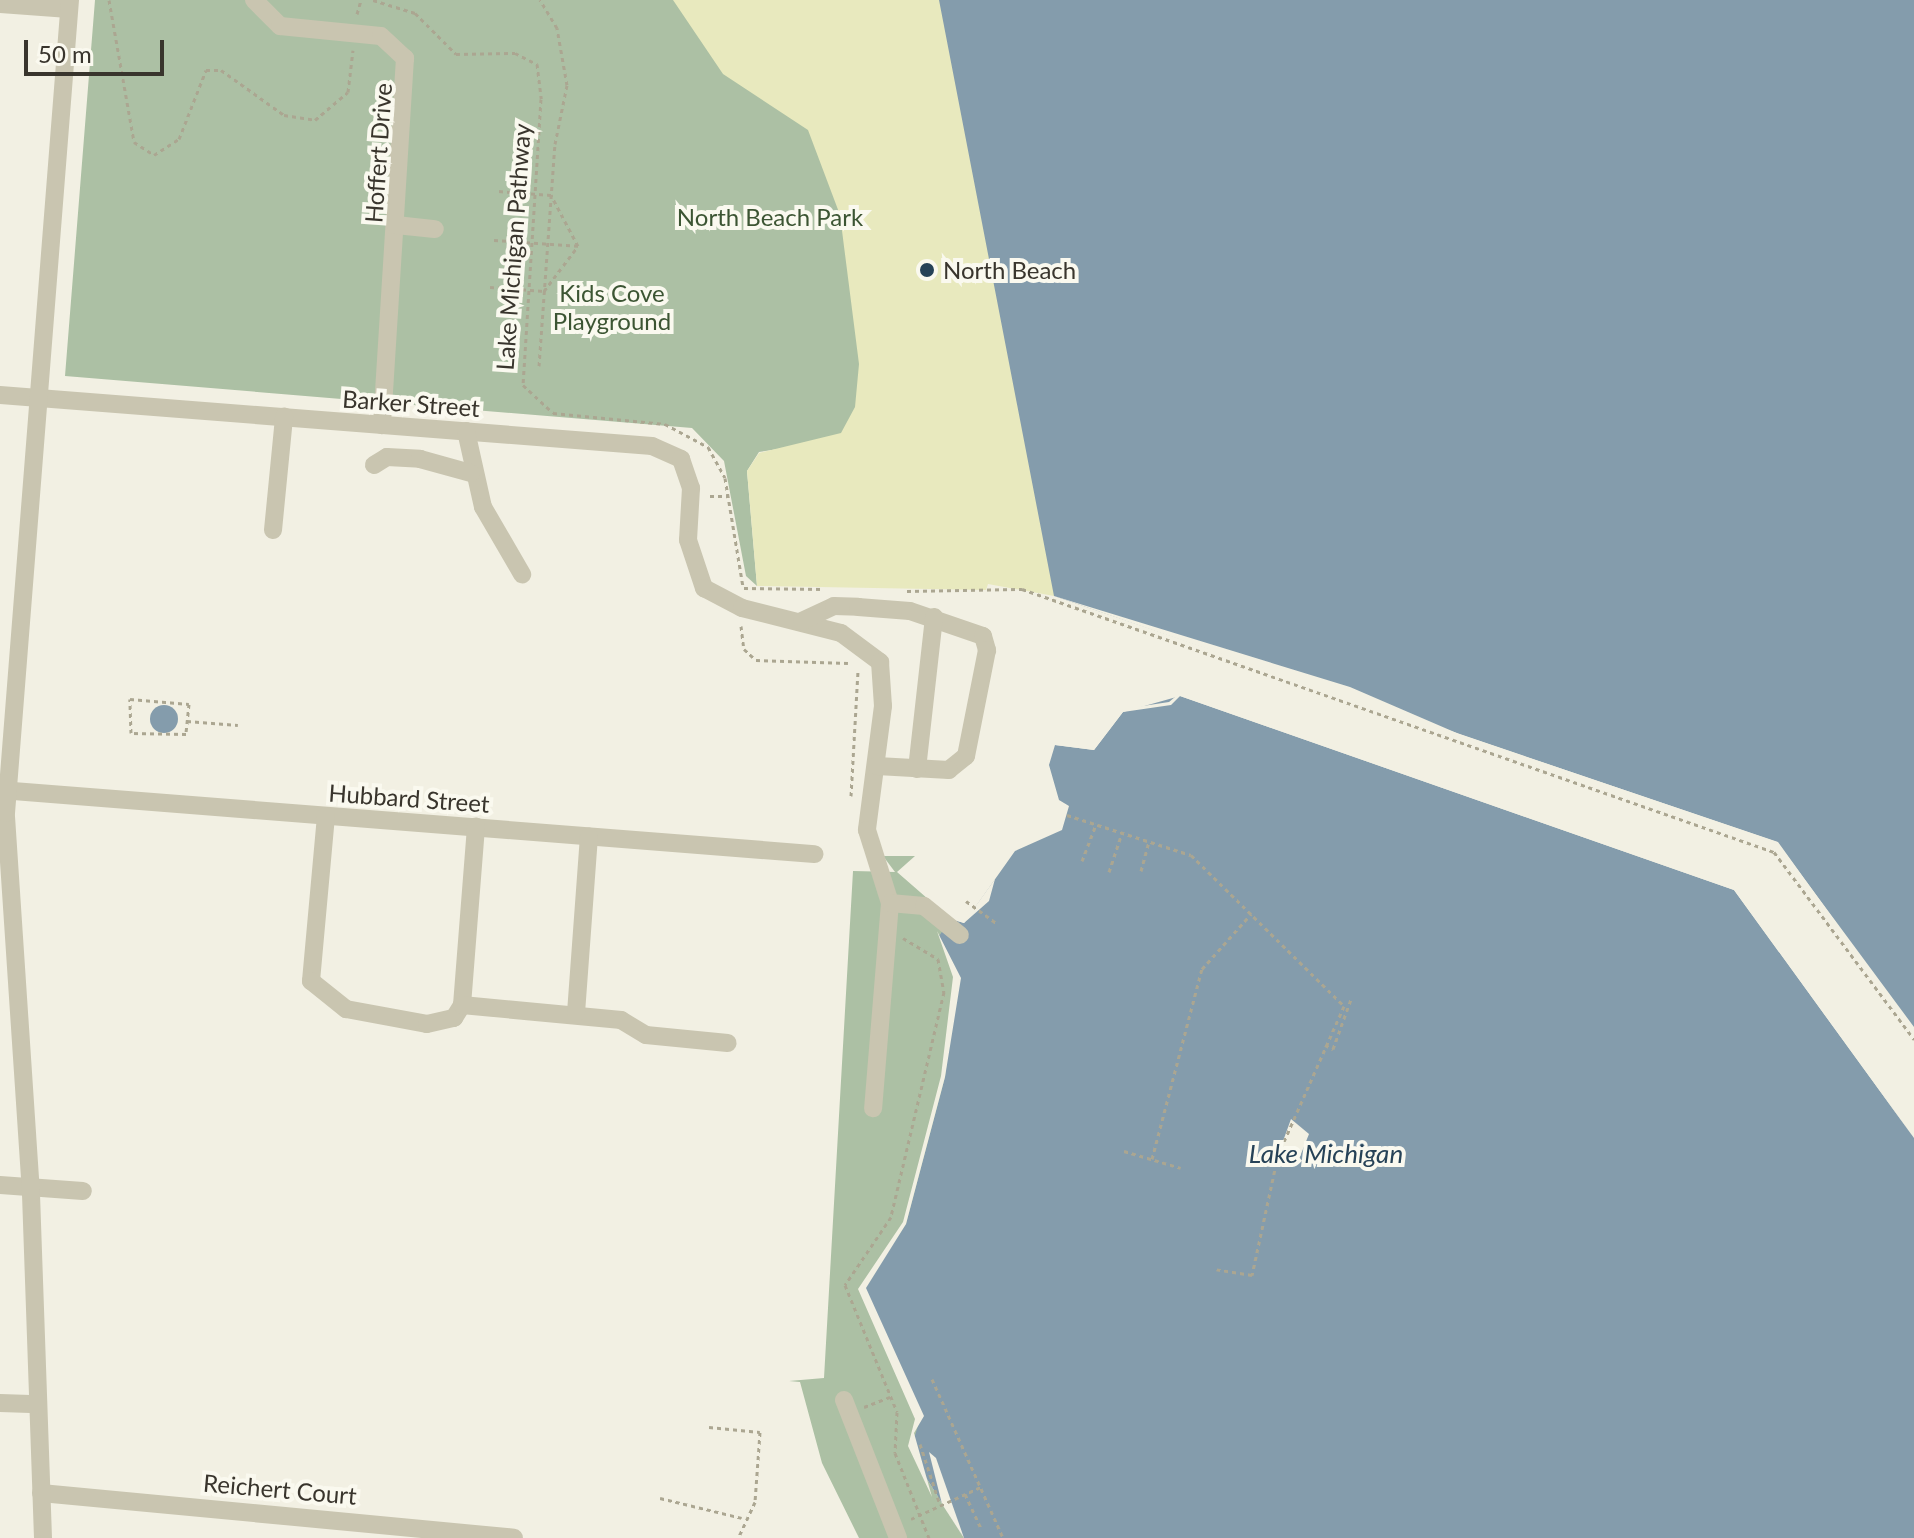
<!DOCTYPE html>
<html>
<head>
<meta charset="utf-8">
<style>
  body { margin:0 }
  #map { position:relative; width:1914px; height:1538px; overflow:hidden; background:#f2f0e3; font-family:Lato,sans-serif }
  div>[style] { position:absolute }
  [style*='--x'] { left:calc(var(--x)*1px); top:calc(var(--y)*1px); width:calc(var(--w)*1px); rotate:calc(var(--a)*1deg) }
  .green>* { inset:0; background:#acc0a4 }
  .sand>* { inset:0; background:#e8e9be }
  .water>* { inset:0; background:#849cac }
  .round { border-radius:50% }
  .pier>* { inset:0; background:#f2f0e3 }
  .path>* { height:3px; margin-top:-1.5px; transform-origin:0; background:repeating-linear-gradient(90deg,#aba691 0 4px,transparent 0 8px) }
  .minor>* { height:18px; margin:-9px; padding:0 9px; transform-origin:9px; border-radius:9px; background:#c9c5b0 }
  .dots>* { width:22px; height:22px; translate:-50% -50%; box-sizing:border-box; border:4px solid #faf9ef; border-radius:50% }
  span { translate:-50% -50%; white-space:nowrap; text-align:center; line-height:1.15; -webkit-text-stroke:8px #faf9ef; paint-order:stroke }
  .street-label { font-size:24px; color:#39352d }
  .park-label { font-size:24px; color:#3c5533 }
  .poi-label { font-size:24px; color:#39352d }
  .left { translate:0 -50%; text-align:left }
  .water-label { font-size:26px; color:#264257; font-style:italic }
  .scale { position:absolute; left:24px; top:40px; width:140px; height:36px; box-sizing:border-box; border:4px solid #39352d; border-top:0; padding-left:10px; font-size:24px; line-height:28px; white-space:nowrap; color:#39352d; -webkit-text-stroke:6px #faf9ef; paint-order:stroke }
</style>
</head>
<body>
<div id="map">
  <div class="green">
    <div style="clip-path:polygon(95px 0,954px 0,1035px 409px,759px 452px,747px 471px,757px 586px,746px 576px,724px 461px,692px 428px,65px 376px)"></div>
    <div style="clip-path:polygon(883px 856px,915px 856px,897px 872px,951px 919px,957px 976px,920px 1468px,964px 1538px,859px 1538px,822px 1463px,800px 1382px,789px 1381px,824px 1378px,853px 871px,895px 872px)"></div>
  </div>
  <div class="sand">
    <div style="clip-path:polygon(673px 0,954px 0,1066px 567px,1054px 596px,988px 584px,986px 590px,757px 586px,747px 471px,759px 453px,841px 433px,855px 407px,859px 364px,840px 215px,808px 130px,723px 74px)"></div>
  </div>
  <div class="water">
    <div style="clip-path:polygon(939px 0,1914px 0,1914px 1027px,1777px 842px,1054px 596px)"></div>
    <div style="clip-path:polygon(1180px 696px,1734px 890px,1914px 1138px,1914px 1538px,964px 1538px,920px 1468px,912px 1445px,920px 1419px,862px 1289px,906px 1224px,945px 1077px,957px 976px,939px 936px,951px 919px,964px 923px,1015px 851px,1062px 830px,1069px 806px,1059px 800px,1049px 765px,1055px 745px,1094px 750px,1123px 712px)"></div>
    <div class="round" style="left:150px;top:705px;width:28px;height:28px"></div>
  </div>
  <div class="pier">
    <div style="clip-path:polygon(1054px 596px,1350px 687px,1459px 734px,1778px 842px,1914px 1031px,1775px 845px)"></div>
    <div style="clip-path:polygon(1181px 692px,1736px 887px,1914px 1138px,1734px 890px,1180px 696px,1171px 705px,1123px 712px,1094px 750px,1055px 745px,1092px 745px,1123px 709px,1169px 702px)"></div>
    <div style="clip-path:polygon(995px 879px,989px 901px,964px 923px,951px 919px,975px 907px)"></div>
    <div style="clip-path:polygon(937px 931px,961px 978px,945px 1077px,906px 1224px,866px 1288px,924px 1416px,914px 1433px,932px 1497px,908px 1446px,915px 1419px,858px 1289px,903px 1222px,941px 1076px,953px 977px)"></div>
    <div style="clip-path:polygon(1291px 1119px,1309px 1134px,1299px 1159px,1278px 1155px)"></div>
    <div style="clip-path:polygon(929px 1452px,936px 1458px,964px 1538px,942px 1504px)"></div>
  </div>
  <div class="path">
    <div style="--x:109;--y:0;--w:144;--a:80"></div>
    <div style="--x:134;--y:142;--w:24;--a:33"></div>
    <div style="--x:154;--y:155;--w:30;--a:-33"></div>
    <div style="--x:179;--y:139;--w:74;--a:-68.6"></div>
    <div style="--x:206;--y:70;--w:15;--a:0"></div>
    <div style="--x:221;--y:70;--w:77;--a:35.5"></div>
    <div style="--x:284;--y:115;--w:31;--a:9"></div>
    <div style="--x:315;--y:120;--w:43;--a:-40.3"></div>
    <div style="--x:348;--y:92;--w:42;--a:-83.2"></div>
    <div style="--x:373;--y:0;--w:44;--a:17.2"></div>
    <div style="--x:415;--y:13;--w:58;--a:45"></div>
    <div style="--x:456;--y:54;--w:59;--a:-1"></div>
    <div style="--x:515;--y:53;--w:25;--a:27"></div>
    <div style="--x:537;--y:64;--w:35;--a:83"></div>
    <div style="--x:541;--y:99;--w:287;--a:93.6"></div>
    <div style="--x:523;--y:385;--w:41;--a:43"></div>
    <div style="--x:553;--y:413;--w:113;--a:5.6"></div>
    <div style="--x:665;--y:424;--w:49;--a:28.1"></div>
    <div style="--x:708;--y:447;--w:35;--a:61"></div>
    <div style="--x:725;--y:478;--w:110;--a:80.6"></div>
    <div style="--x:357;--y:14;--w:15;--a:-74"></div>
    <div style="--x:494;--y:240;--w:87;--a:3.9"></div>
    <div style="--x:490;--y:287;--w:54;--a:4.2"></div>
    <div style="--x:544;--y:291;--w:56;--a:-52.9"></div>
    <div style="--x:578;--y:246;--w:58;--a:-117.9"></div>
    <div style="--x:551;--y:195;--w:53;--a:-175.7"></div>
    <div style="--x:539;--y:366;--w:223;--a:-85.9"></div>
    <div style="--x:555;--y:144;--w:60;--a:-78.5"></div>
    <div style="--x:567;--y:85;--w:58;--a:-100"></div>
    <div style="--x:557;--y:28;--w:33;--a:-121"></div>
    <div style="--x:710;--y:496;--w:19;--a:0"></div>
    <div style="--x:744;--y:588;--w:80;--a:0.7"></div>
    <div style="--x:907;--y:591;--w:115;--a:-1"></div>
    <div style="--x:1022;--y:589;--w:797;--a:19.28"></div>
    <div style="--x:1774;--y:852;--w:234;--a:53.2"></div>
    <div style="--x:741;--y:626;--w:23;--a:83"></div>
    <div style="--x:744;--y:649;--w:16;--a:43"></div>
    <div style="--x:756;--y:660;--w:92;--a:1.9"></div>
    <div style="--x:130;--y:699;--w:59;--a:4.8"></div>
    <div style="--x:189;--y:704;--w:30;--a:96"></div>
    <div style="--x:186;--y:734;--w:55;--a:-179"></div>
    <div style="--x:131;--y:733;--w:34;--a:-92"></div>
    <div style="--x:187;--y:721;--w:51;--a:4.5"></div>
    <div style="--x:851;--y:796;--w:127;--a:-86.8"></div>
    <div style="--x:1067;--y:815;--w:130;--a:17.9"></div>
    <div style="--x:1191;--y:855;--w:215;--a:44.6"></div>
    <div style="--x:1344;--y:1006;--w:163;--a:113.9"></div>
    <div style="--x:1278;--y:1155;--w:123;--a:102.2"></div>
    <div style="--x:1252;--y:1275;--w:36;--a:-171"></div>
    <div style="--x:1082;--y:861;--w:40;--a:-69"></div>
    <div style="--x:1141;--y:871;--w:30;--a:-75"></div>
    <div style="--x:1109;--y:872;--w:41;--a:-71.6"></div>
    <div style="--x:966;--y:901;--w:39;--a:36"></div>
    <div style="--x:903;--y:938;--w:41;--a:31"></div>
    <div style="--x:938;--y:959;--w:34;--a:80"></div>
    <div style="--x:944;--y:992;--w:231;--a:103.3"></div>
    <div style="--x:891;--y:1217;--w:82;--a:124.1"></div>
    <div style="--x:845;--y:1285;--w:137;--a:67.7"></div>
    <div style="--x:897;--y:1412;--w:41;--a:92.8"></div>
    <div style="--x:895;--y:1453;--w:92;--a:68.2"></div>
    <div style="--x:1325;--y:1045;--w:9;--a:27"></div>
    <div style="--x:1333;--y:1049;--w:53;--a:-70.2"></div>
    <div style="--x:1124;--y:1151;--w:59;--a:16.6"></div>
    <div style="--x:1152;--y:1159;--w:196;--a:-75.3"></div>
    <div style="--x:1202;--y:969;--w:74;--a:-48.3"></div>
    <div style="--x:932;--y:1379;--w:174;--a:65.9"></div>
    <div style="--x:864;--y:1407;--w:28;--a:-21"></div>
    <div style="--x:709;--y:1427;--w:51;--a:5.6"></div>
    <div style="--x:760;--y:1432;--w:70;--a:94.1"></div>
    <div style="--x:755;--y:1502;--w:40;--a:115"></div>
    <div style="--x:920;--y:1444;--w:64;--a:71.8"></div>
    <div style="--x:965;--y:1494;--w:38;--a:65"></div>
    <div style="--x:660;--y:1498;--w:84;--a:13.7"></div>
    <div style="--x:911;--y:1519;--w:77;--a:-24.6"></div>
  </div>
  <div class="minor">
    <div style="--x:254;--y:0;--w:37;--a:45"></div>
    <div style="--x:280;--y:26;--w:101;--a:5.7"></div>
    <div style="--x:381;--y:36;--w:33;--a:43"></div>
    <div style="--x:405;--y:58;--w:368;--a:93.6"></div>
    <div style="--x:0;--y:4;--w:69;--a:4.1"></div>
    <div style="--x:396;--y:225;--w:39;--a:6"></div>
    <div style="--x:0;--y:395;--w:654;--a:4.47"></div>
    <div style="--x:652;--y:446;--w:32;--a:24"></div>
    <div style="--x:681;--y:459;--w:31;--a:71"></div>
    <div style="--x:691;--y:488;--w:52;--a:93.3"></div>
    <div style="--x:688;--y:540;--w:51;--a:71.6"></div>
    <div style="--x:704;--y:588;--w:43;--a:27.8"></div>
    <div style="--x:742;--y:608;--w:102;--a:14.2"></div>
    <div style="--x:841;--y:633;--w:49;--a:36.6"></div>
    <div style="--x:880;--y:662;--w:44;--a:86.1"></div>
    <div style="--x:883;--y:706;--w:125;--a:97.4"></div>
    <div style="--x:867;--y:830;--w:77;--a:72.5"></div>
    <div style="--x:890;--y:903;--w:206;--a:94.7"></div>
    <div style="--x:466;--y:431;--w:78;--a:77.4"></div>
    <div style="--x:483;--y:507;--w:78;--a:59.8"></div>
    <div style="--x:374;--y:465;--w:15;--a:-32"></div>
    <div style="--x:387;--y:457;--w:33;--a:3"></div>
    <div style="--x:420;--y:459;--w:53;--a:15.4"></div>
    <div style="--x:273;--y:530;--w:114;--a:-84.4"></div>
    <div style="--x:802;--y:621;--w:35;--a:-25"></div>
    <div style="--x:834;--y:606;--w:24;--a:2"></div>
    <div style="--x:858;--y:607;--w:52;--a:4.4"></div>
    <div style="--x:910;--y:611;--w:77;--a:18.9"></div>
    <div style="--x:983;--y:636;--w:15;--a:74"></div>
    <div style="--x:987;--y:650;--w:108;--a:101.2"></div>
    <div style="--x:966;--y:756;--w:22;--a:141"></div>
    <div style="--x:949;--y:770;--w:72;--a:-176.8"></div>
    <div style="--x:917;--y:769;--w:153;--a:-83.6"></div>
    <div style="--x:0;--y:790;--w:817;--a:4.5"></div>
    <div style="--x:326;--y:816;--w:166;--a:95.2"></div>
    <div style="--x:311;--y:981;--w:45;--a:38.7"></div>
    <div style="--x:346;--y:1009;--w:82;--a:10.5"></div>
    <div style="--x:427;--y:1024;--w:28;--a:-13"></div>
    <div style="--x:454;--y:1018;--w:15;--a:-58"></div>
    <div style="--x:462;--y:1005;--w:179;--a:-85.5"></div>
    <div style="--x:890;--y:903;--w:34;--a:5"></div>
    <div style="--x:924;--y:906;--w:46;--a:38.9"></div>
    <div style="--x:462;--y:1005;--w:160;--a:5.4"></div>
    <div style="--x:621;--y:1020;--w:29;--a:31"></div>
    <div style="--x:646;--y:1035;--w:82;--a:5.6"></div>
    <div style="--x:576;--y:1013;--w:177;--a:-85.8"></div>
    <div style="--x:0;--y:1185;--w:83;--a:4.1"></div>
    <div style="--x:844;--y:1400;--w:148;--a:68.6"></div>
    <div style="--x:0;--y:1403;--w:38;--a:2"></div>
    <div style="--x:41;--y:1493;--w:475;--a:5.4"></div>
    <div style="--x:43;--y:1538;--w:345;--a:-92"></div>
    <div style="--x:31;--y:1193;--w:381;--a:-93.8"></div>
    <div style="--x:6;--y:813;--w:816;--a:-85.5"></div>
  </div>
  <div class="dots">
    <div style="left:927px;top:270px;background:#264257"></div>
  </div>
  <div class="street-label">
    <span style="left:378px;top:153px;rotate:-86deg">Hoffert Drive</span>
    <span style="left:513px;top:247px;rotate:-86deg">Lake Michigan Pathway</span>
    <span style="left:411px;top:403px;rotate:4deg">Barker Street</span>
    <span style="left:409px;top:798px;rotate:4deg">Hubbard Street</span>
    <span style="left:280px;top:1489px;rotate:5deg">Reichert Court</span>
  </div>
  <div class="park-label">
    <span style="left:770px;top:217px">North Beach Park</span>
    <span style="left:612px;top:307px">Kids Cove<br>Playground</span>
  </div>
  <div class="poi-label">
    <span class="left" style="left:943px;top:270px">North Beach</span>
  </div>
  <div class="water-label">
    <span style="left:1326px;top:1154px">Lake Michigan</span>
  </div>
  <div class="scale">50 m</div>
</div>
</body>
</html>
